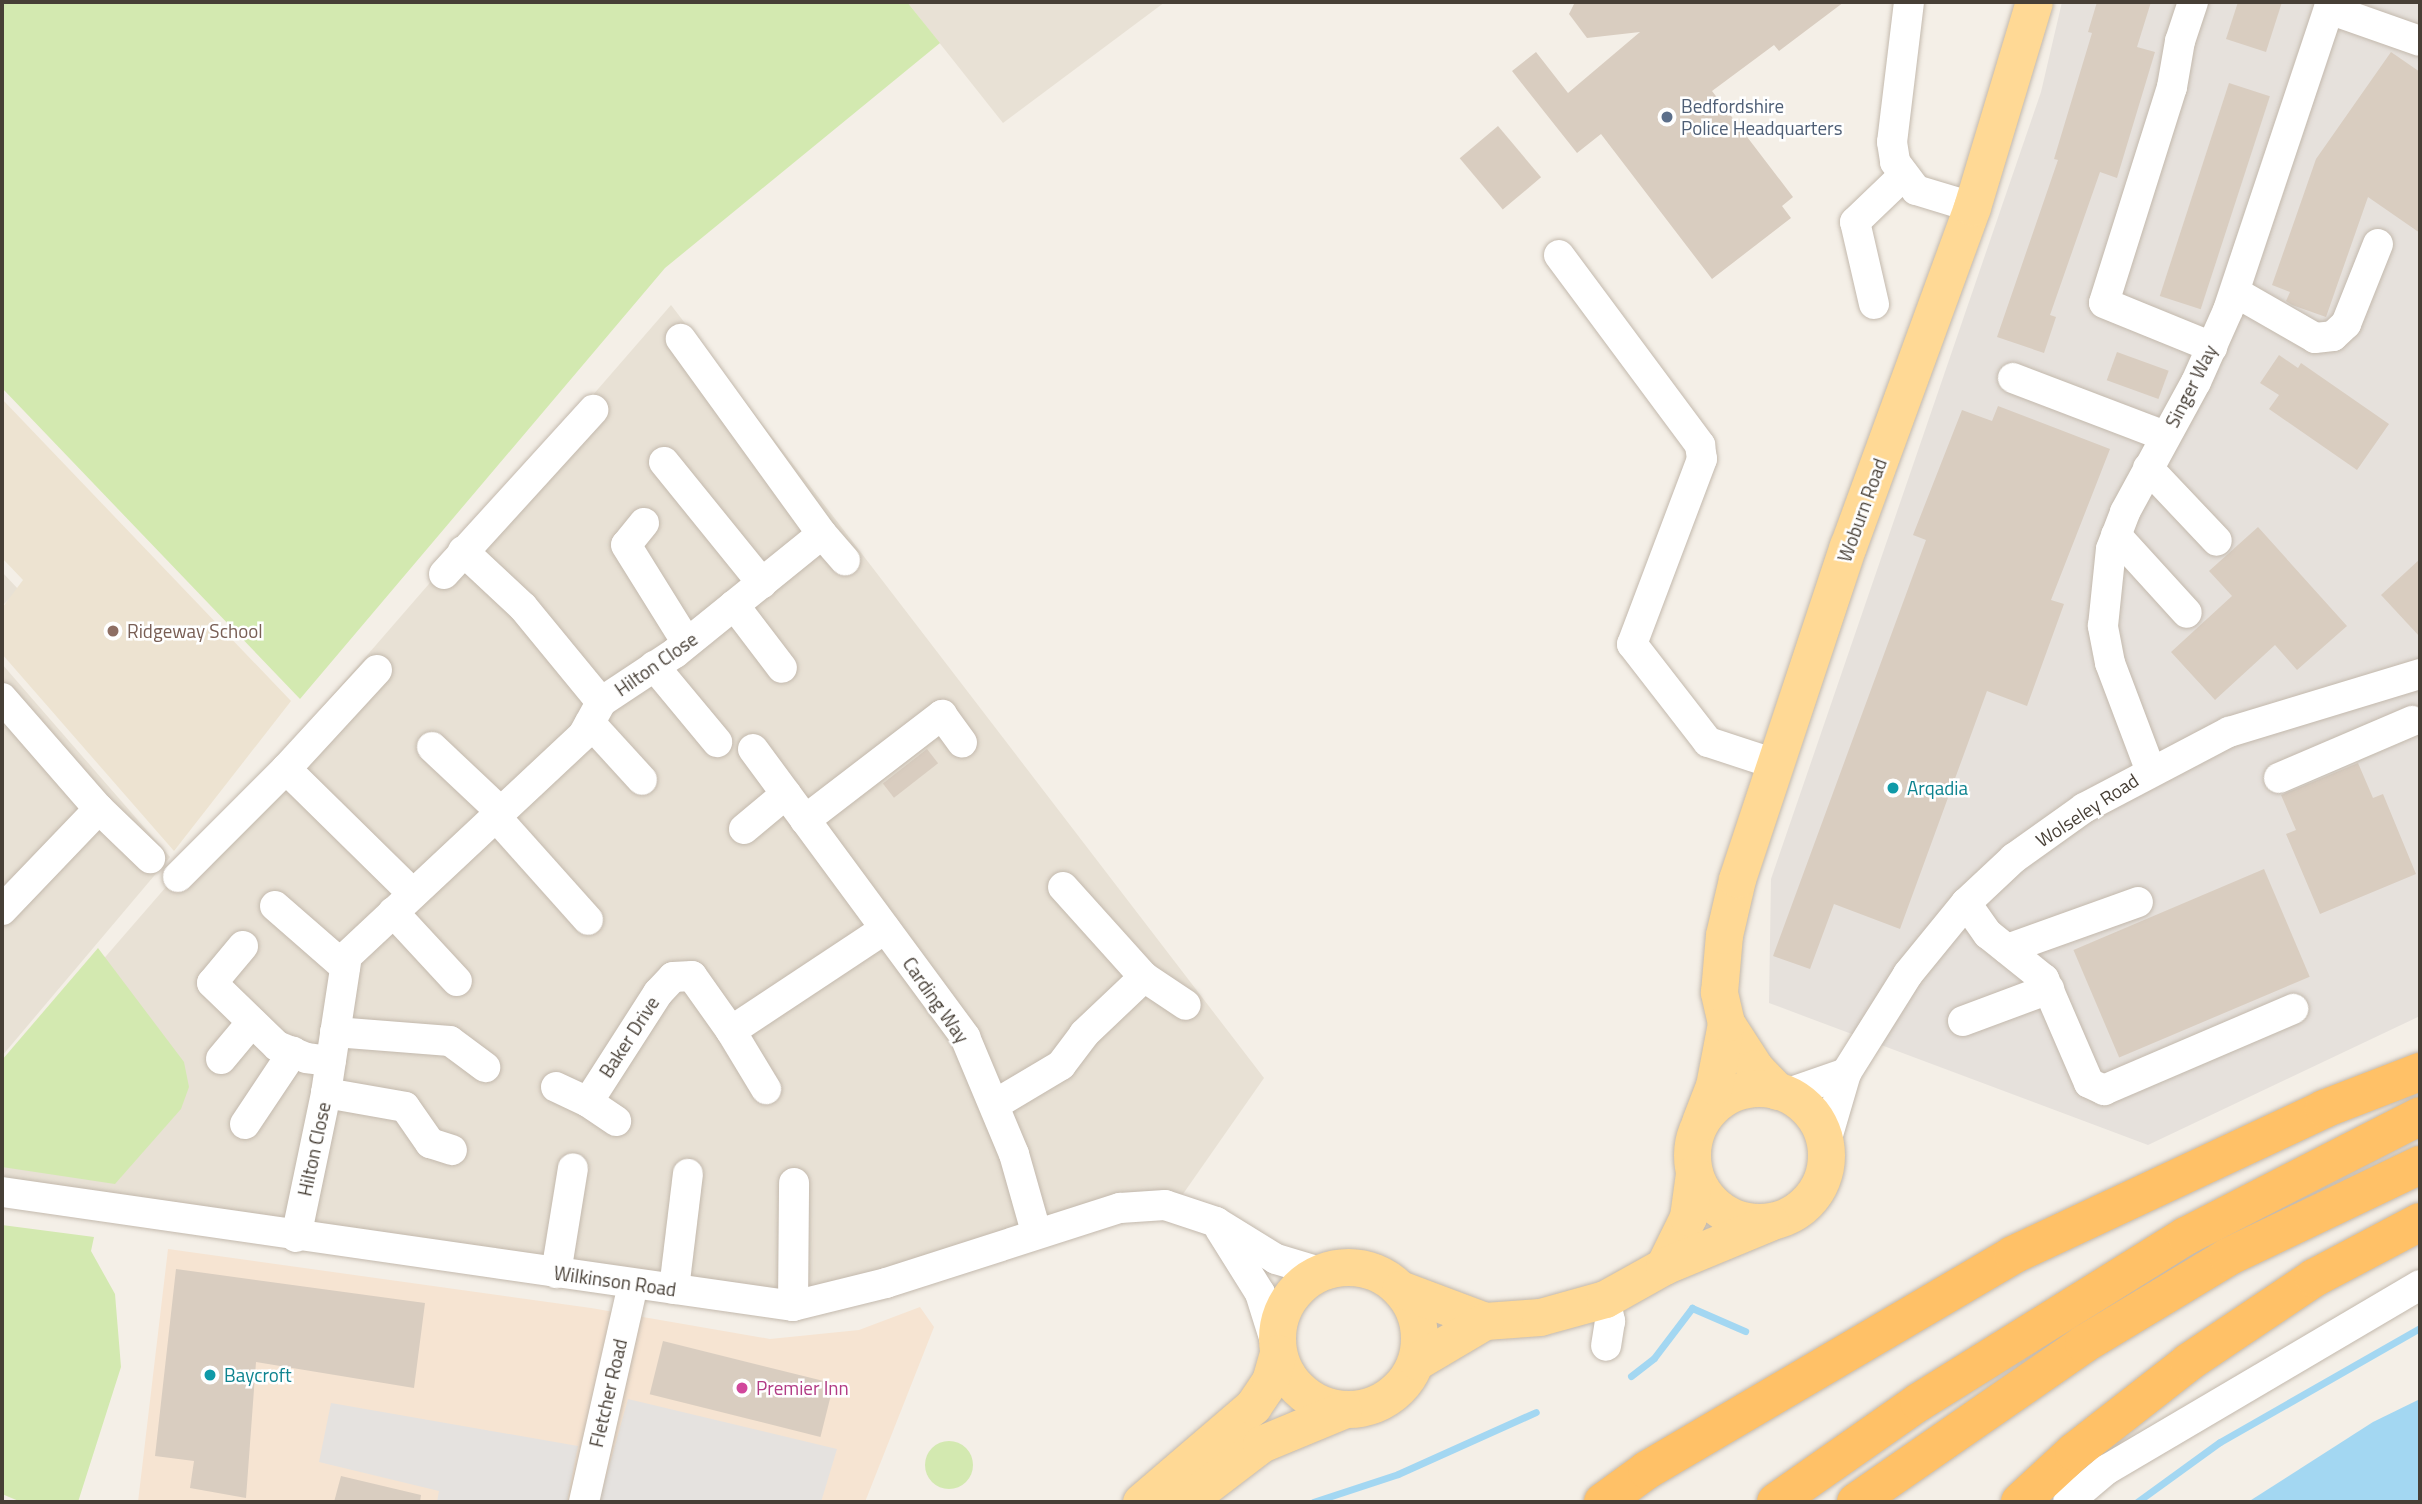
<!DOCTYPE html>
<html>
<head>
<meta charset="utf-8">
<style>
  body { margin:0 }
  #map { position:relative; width:2422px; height:1504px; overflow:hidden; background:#f4efe7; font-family:"Titillium Web",sans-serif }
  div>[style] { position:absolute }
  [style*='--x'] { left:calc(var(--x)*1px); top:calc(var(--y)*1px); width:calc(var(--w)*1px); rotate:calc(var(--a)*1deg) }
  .residential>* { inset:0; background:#e8e1d5 }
  .commercial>* { inset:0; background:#f6e4d2 }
  .industrial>* { inset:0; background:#e6e1dc }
  .education>* { inset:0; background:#ede3d1 }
  .green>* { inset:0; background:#d3e9b0 }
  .round { border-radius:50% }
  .parking>* { inset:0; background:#e5e2df }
  .water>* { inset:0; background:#a3d7f2 }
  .stream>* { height:7px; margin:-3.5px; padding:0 3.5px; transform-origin:3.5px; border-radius:3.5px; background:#a3d7f2 }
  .building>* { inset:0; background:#d9cdc0; transform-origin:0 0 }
  .roads { filter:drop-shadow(0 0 2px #c3b9ad) drop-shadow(0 0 2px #c3b9ad) }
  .minor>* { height:30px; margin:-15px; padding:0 15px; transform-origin:15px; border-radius:15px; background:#fff }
  .major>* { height:37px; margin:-18.5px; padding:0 18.5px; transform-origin:18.5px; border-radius:18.5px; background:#ffd995 }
  .major>.ring { margin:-18.5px; padding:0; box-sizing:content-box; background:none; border:37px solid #ffd995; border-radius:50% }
  .highway>* { height:38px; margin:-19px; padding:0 19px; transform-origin:19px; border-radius:19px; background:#ffc167 }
  .dots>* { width:19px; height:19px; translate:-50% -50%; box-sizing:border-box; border:4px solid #fff; border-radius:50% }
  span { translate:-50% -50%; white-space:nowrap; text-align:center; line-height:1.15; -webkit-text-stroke:5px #fff; paint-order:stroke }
  .service-label { font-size:19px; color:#4e5e75 }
  .left { translate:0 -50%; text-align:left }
  .street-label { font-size:19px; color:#473f36 }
  .education-label { font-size:19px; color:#785e54 }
  .culture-label { font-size:19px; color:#0d838f }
  .hotel-label { font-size:19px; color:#b23c85 }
  .frame { position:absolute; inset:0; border:4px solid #473f36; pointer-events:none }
</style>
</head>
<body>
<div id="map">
  <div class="residential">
    <div style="clip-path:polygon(907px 2px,1165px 2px,1003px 123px)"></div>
    <div style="clip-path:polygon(671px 305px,1264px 1078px,1183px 1194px,823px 1302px,2px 1194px,2px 1076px)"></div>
    <div style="clip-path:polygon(2px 572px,19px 590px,2px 606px)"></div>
    <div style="clip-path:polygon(2px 664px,170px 857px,2px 1056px)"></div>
  </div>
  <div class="commercial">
    <div style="clip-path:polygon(168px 1249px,591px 1308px,770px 1339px,859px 1330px,920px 1307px,934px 1327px,865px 1502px,138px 1502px)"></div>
  </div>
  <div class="industrial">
    <div style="clip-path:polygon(2062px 2px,2420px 2px,2420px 1016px,2148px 1145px,1769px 1003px,1771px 879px,2041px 92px)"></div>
  </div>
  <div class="education">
    <div style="clip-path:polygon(2px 399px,291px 701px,174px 851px,2px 654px,2px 608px,23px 580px,2px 558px)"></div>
  </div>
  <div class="green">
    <div style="clip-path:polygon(2px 2px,907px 2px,940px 43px,665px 268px,300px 699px,2px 388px)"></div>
    <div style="clip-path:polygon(98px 948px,184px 1062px,189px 1087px,181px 1109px,115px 1184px,2px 1167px,2px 1060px)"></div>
    <div style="clip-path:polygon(2px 1225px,94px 1237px,91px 1251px,115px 1294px,121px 1367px,78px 1502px,21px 1502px,2px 1494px)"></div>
    <div class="round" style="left:925px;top:1441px;width:48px;height:48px"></div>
  </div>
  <div class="parking">
    <div style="clip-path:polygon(628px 1399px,837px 1449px,821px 1502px,599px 1502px)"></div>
    <div style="clip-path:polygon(331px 1403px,578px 1446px,567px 1502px,437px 1502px,439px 1491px,319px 1462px)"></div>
  </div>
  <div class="water">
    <div style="clip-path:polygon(2420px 1399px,2420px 1502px,2248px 1502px,2373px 1422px)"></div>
  </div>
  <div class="stream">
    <div style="--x:1631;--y:1376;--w:29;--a:-38"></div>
    <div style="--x:1654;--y:1358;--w:63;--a:-52.8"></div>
    <div style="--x:1692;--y:1308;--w:58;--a:23.5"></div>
    <div style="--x:1313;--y:1502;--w:89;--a:-18.2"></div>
    <div style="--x:1398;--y:1474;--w:151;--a:-24.2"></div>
    <div style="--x:2137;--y:1502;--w:102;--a:-35.9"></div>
    <div style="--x:2220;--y:1442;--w:230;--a:-29.7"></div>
  </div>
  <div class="building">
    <div style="clip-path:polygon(1575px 2px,1844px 2px,1779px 51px,1774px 45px,1712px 91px,1793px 197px,1782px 206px,1791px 218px,1712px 279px,1601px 134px,1577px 153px,1512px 71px,1536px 52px,1568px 93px,1640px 32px,1587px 38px,1569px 14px)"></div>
    <div style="clip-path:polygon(2097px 2px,2151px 2px,2137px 47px,2155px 52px,2117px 178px,2100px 172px,2050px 315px,2056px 317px,2044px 353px,1997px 337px,2058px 160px,2054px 159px,2092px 33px,2088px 32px)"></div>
    <div style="clip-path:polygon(2238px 2px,2282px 2px,2266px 52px,2226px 39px)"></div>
    <div style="clip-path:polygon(2391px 52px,2420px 72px,2420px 233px,2368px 197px,2326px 317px,2292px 305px,2286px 301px,2290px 292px,2272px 285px,2316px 159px)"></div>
    <div style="left:2229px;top:83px;width:43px;height:224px;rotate:18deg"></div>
    <div style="left:1498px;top:126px;width:67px;height:50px;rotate:50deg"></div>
    <div style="left:2117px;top:352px;width:55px;height:30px;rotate:20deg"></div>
    <div style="clip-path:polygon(2279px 355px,2298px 368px,2301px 363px,2389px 424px,2357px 470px,2269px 409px,2279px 395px,2260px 383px)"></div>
    <div style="clip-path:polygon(1998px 406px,2110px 449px,2051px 600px,2064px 604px,2027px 706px,1987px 691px,1900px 929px,1834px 904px,1810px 969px,1773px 956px,1926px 540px,1913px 535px,1962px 410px,1992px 421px)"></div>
    <div style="clip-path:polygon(2258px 527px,2347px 626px,2297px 670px,2275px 645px,2215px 700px,2171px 652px,2232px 596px,2209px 571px)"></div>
    <div style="clip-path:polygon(2420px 559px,2420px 637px,2381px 595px)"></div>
    <div style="left:927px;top:749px;width:18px;height:56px;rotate:52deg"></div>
    <div style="clip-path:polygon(2358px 763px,2373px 798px,2383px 794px,2416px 874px,2320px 914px,2286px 834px,2296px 830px,2281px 795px)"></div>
    <div style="left:2264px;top:869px;width:117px;height:207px;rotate:67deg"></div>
    <div style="clip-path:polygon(176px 1269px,425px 1303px,414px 1388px,256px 1362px,246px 1498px,190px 1488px,194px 1461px,155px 1456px)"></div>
    <div style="left:663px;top:1341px;width:176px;height:55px;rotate:14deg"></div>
    <div style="clip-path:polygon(341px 1476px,421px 1495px,420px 1502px,334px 1502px)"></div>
  </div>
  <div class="roads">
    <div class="minor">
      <div style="--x:1909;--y:2;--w:141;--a:96.9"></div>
      <div style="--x:1892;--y:142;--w:20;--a:81"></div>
      <div style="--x:1895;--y:162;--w:35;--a:53"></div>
      <div style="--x:1916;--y:190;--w:59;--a:16.9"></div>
      <div style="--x:2193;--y:2;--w:41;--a:108.4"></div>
      <div style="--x:2180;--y:41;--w:47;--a:99.9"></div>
      <div style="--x:2172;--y:87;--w:226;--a:107.5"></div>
      <div style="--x:2104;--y:303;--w:117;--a:22.2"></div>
      <div style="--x:2329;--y:9;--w:96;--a:19.4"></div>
      <div style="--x:1559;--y:255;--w:237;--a:53.4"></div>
      <div style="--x:1700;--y:445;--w:14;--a:82"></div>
      <div style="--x:1702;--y:459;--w:198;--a:110.7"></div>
      <div style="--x:1632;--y:644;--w:124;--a:52.2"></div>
      <div style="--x:1708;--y:742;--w:71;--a:18.2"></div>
      <div style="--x:2235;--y:292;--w:92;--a:29.9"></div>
      <div style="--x:2315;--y:338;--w:18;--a:-6"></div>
      <div style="--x:2333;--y:336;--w:18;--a:-43"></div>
      <div style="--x:2346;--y:324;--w:86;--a:-68.2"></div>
      <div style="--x:1874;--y:304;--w:84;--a:-103"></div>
      <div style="--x:1855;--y:222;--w:65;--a:-43.8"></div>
      <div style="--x:2013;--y:378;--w:163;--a:20.9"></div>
      <div style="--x:664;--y:462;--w:156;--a:51"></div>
      <div style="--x:2148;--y:468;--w:100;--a:46.6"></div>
      <div style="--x:644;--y:523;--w:28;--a:129"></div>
      <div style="--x:626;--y:545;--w:115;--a:58.1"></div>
      <div style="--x:822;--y:534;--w:35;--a:49"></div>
      <div style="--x:2116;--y:535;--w:105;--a:47.7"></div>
      <div style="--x:463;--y:551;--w:82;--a:43"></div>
      <div style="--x:523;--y:607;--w:123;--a:50.6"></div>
      <div style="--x:444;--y:574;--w:222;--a:-47.7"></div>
      <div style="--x:734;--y:605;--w:79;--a:52.7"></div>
      <div style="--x:654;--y:666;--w:99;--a:50.3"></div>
      <div style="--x:377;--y:670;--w:134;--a:132.6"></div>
      <div style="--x:286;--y:769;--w:178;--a:44.5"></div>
      <div style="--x:2;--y:698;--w:147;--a:48.9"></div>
      <div style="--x:99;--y:809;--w:71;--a:43.9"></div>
      <div style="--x:590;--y:723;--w:77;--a:47.6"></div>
      <div style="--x:432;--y:747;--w:95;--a:43.3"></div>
      <div style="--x:753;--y:749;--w:358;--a:53.6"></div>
      <div style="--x:965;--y:1037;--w:127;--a:67.3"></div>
      <div style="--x:1014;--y:1154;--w:81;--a:74.2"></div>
      <div style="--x:2150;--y:769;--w:113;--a:-110.7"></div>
      <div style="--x:2110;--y:663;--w:38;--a:-101"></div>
      <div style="--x:2103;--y:626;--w:77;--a:-84.1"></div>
      <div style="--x:2111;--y:549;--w:40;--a:-69"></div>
      <div style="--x:2125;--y:512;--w:148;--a:-61.4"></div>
      <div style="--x:2196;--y:382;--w:79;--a:-66"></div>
      <div style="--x:2228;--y:310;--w:325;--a:-71.5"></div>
      <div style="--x:2279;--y:778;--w:145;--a:-23.2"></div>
      <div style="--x:496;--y:817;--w:138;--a:48.2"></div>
      <div style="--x:805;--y:820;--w:173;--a:-37.5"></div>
      <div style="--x:942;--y:715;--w:34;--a:54"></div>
      <div style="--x:744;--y:829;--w:55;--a:-39.8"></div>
      <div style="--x:178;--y:877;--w:153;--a:-45"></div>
      <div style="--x:1966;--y:903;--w:38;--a:55"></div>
      <div style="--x:1988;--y:934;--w:72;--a:38.8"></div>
      <div style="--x:2044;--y:979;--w:113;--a:66.6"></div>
      <div style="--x:2089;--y:1083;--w:17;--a:25"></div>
      <div style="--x:2104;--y:1090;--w:206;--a:-23.2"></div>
      <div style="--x:275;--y:906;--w:93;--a:41.1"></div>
      <div style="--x:2;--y:910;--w:140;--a:-46.2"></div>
      <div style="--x:393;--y:912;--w:94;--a:47.2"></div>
      <div style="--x:243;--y:946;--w:48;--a:130"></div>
      <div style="--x:212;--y:983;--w:91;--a:44.1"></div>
      <div style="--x:277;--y:1046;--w:31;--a:22"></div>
      <div style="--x:306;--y:1058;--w:25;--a:7"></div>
      <div style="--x:2007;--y:949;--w:139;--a:-19.7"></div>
      <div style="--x:1144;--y:977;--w:50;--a:33.7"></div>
      <div style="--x:1963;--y:1021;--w:92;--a:-20.4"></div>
      <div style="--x:731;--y:1031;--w:68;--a:58.9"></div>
      <div style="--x:335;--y:1032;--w:115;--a:4.5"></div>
      <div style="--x:450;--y:1041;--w:44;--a:36.6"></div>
      <div style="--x:221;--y:1059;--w:48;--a:-50"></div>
      <div style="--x:556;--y:1087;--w:35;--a:25"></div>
      <div style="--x:588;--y:1102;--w:130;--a:-57.3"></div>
      <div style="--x:658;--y:993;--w:22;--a:-47"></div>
      <div style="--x:673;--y:977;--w:19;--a:-3"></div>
      <div style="--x:692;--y:976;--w:67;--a:54.7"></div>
      <div style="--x:731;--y:1031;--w:185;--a:-33.5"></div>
      <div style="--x:326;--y:1093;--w:80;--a:10"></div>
      <div style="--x:405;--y:1107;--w:44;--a:55.2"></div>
      <div style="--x:430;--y:1143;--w:23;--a:18"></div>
      <div style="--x:1786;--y:1094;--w:64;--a:-19.3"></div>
      <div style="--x:588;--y:1102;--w:34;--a:34"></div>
      <div style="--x:994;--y:1105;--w:78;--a:-30.8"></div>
      <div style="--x:1061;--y:1065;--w:39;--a:-53"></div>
      <div style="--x:1084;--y:1034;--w:83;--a:-43.5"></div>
      <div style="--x:1144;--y:977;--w:121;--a:-132"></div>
      <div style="--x:245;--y:1124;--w:87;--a:-56.3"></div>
      <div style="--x:1825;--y:1145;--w:75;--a:-73.7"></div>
      <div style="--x:1846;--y:1073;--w:117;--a:-57.9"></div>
      <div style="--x:1908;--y:974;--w:92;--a:-50.8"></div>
      <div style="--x:1966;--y:903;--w:66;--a:-43.2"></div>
      <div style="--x:2014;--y:858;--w:86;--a:-35.5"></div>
      <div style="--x:2084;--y:808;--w:164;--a:-27.7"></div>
      <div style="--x:2229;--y:732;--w:200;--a:-16.9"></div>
      <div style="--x:2;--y:1192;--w:799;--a:8.2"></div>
      <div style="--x:793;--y:1306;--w:96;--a:-13.9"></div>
      <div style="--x:886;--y:1283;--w:246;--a:-17.8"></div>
      <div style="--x:1120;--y:1208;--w:45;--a:-3.8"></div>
      <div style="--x:1165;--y:1205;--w:54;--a:18.4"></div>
      <div style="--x:1216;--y:1222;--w:70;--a:31.7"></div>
      <div style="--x:1276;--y:1259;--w:46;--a:16.5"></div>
      <div style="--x:1220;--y:1229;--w:75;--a:58"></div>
      <div style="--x:1260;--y:1293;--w:53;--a:72.6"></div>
      <div style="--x:296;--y:1237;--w:147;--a:-78.2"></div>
      <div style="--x:326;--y:1093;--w:139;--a:-81.3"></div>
      <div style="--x:347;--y:956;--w:323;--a:-43.1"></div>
      <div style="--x:583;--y:735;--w:38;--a:-61"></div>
      <div style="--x:601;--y:702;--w:89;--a:-33.5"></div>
      <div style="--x:675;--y:653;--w:189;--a:-39"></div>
      <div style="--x:822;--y:534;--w:241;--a:-125.9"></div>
      <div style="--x:556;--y:1273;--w:106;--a:-80.8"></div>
      <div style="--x:674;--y:1289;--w:116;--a:-83.1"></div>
      <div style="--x:1605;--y:1299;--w:23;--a:77"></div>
      <div style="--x:1610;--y:1321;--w:25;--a:99"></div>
      <div style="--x:793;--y:1306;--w:123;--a:-89.5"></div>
      <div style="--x:584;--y:1502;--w:223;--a:-77.3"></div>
      <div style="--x:2068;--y:1502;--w:50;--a:-40.1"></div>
      <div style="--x:2106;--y:1470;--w:364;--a:-30.5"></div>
    </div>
    <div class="major">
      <div style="--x:1726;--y:1023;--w:54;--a:57.2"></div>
      <div style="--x:1755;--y:1068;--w:32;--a:46"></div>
      <div class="ring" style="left:1692px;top:1088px;width:97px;height:97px"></div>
      <div style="--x:1700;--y:1122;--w:39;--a:-69"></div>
      <div style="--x:1714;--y:1086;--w:64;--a:-79.2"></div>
      <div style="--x:1726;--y:1023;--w:32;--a:-103"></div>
      <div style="--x:1719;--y:992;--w:57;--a:-85"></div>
      <div style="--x:1724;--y:935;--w:57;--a:-76.9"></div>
      <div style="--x:1737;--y:879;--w:351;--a:-71.6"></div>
      <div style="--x:1848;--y:546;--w:361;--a:-69.9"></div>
      <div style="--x:1972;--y:207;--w:214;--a:-73.2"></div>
      <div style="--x:1664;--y:1266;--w:55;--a:-63.9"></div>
      <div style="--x:1688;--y:1217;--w:44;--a:-82.2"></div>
      <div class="ring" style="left:1277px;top:1267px;width:105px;height:105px"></div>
      <div style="--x:1400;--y:1289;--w:91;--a:20.6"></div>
      <div style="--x:1485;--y:1321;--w:55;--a:-4.2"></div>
      <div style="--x:1540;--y:1317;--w:67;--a:-15.5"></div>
      <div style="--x:1605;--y:1299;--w:68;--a:-29.2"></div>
      <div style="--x:1664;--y:1266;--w:115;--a:-22.5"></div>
      <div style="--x:1417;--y:1361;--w:79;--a:-30.5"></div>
      <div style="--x:1141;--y:1502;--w:148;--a:-40.6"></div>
      <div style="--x:1253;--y:1406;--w:30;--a:-56"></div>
      <div style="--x:1270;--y:1381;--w:29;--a:-74"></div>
      <div style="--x:1185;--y:1502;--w:96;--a:-37.3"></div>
      <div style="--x:1261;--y:1444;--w:89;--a:-22.5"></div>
    </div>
    <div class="highway">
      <div style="--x:1603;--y:1502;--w:54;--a:-36"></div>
      <div style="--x:1647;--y:1470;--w:424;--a:-30.4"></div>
      <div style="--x:2013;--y:1255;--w:344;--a:-25.1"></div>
      <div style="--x:2324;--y:1109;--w:103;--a:-21.1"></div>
      <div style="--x:1776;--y:1502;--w:174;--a:-35"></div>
      <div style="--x:1919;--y:1402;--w:314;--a:-31.9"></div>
      <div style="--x:2186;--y:1236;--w:263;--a:-27.1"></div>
      <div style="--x:1856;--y:1502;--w:277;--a:-34.7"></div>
      <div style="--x:2084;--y:1344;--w:168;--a:-31.1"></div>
      <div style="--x:2228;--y:1257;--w:213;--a:-25.6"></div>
      <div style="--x:2020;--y:1502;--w:74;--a:-42.8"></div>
      <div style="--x:2074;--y:1452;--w:146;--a:-38"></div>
      <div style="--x:2189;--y:1362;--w:151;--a:-33.9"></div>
      <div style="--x:2314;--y:1278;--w:120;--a:-27.8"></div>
    </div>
  </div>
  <div class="dots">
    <div style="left:1667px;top:117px;background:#5c6f8a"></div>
    <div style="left:113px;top:631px;background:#8d6e63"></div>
    <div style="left:1893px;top:788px;background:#0f9aa8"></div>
    <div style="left:210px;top:1375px;background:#0f9aa8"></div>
    <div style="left:742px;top:1388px;background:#d1479c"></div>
  </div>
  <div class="service-label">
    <span class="left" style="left:1681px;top:117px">Bedfordshire<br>Police Headquarters</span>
  </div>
  <div class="street-label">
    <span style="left:2191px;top:386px;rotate:-63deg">Singer Way</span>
    <span style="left:1862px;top:510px;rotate:-70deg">Woburn Road</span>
    <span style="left:656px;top:664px;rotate:-35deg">Hilton Close</span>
    <span style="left:2087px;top:810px;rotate:-33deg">Wolseley Road</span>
    <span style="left:936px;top:1000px;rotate:55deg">Carding Way</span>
    <span style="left:629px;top:1037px;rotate:-57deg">Baker Drive</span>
    <span style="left:314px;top:1149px;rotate:-78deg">Hilton Close</span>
    <span style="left:615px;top:1281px;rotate:8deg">Wilkinson Road</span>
    <span style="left:608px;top:1393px;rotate:-77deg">Fletcher Road</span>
  </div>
  <div class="education-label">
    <span class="left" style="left:127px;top:631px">Ridgeway School</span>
  </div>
  <div class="culture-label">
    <span class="left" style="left:1907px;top:788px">Arqadia</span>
    <span class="left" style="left:224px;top:1375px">Baycroft</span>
  </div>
  <div class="hotel-label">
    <span class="left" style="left:756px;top:1388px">Premier Inn</span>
  </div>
  <div class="frame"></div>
</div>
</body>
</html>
